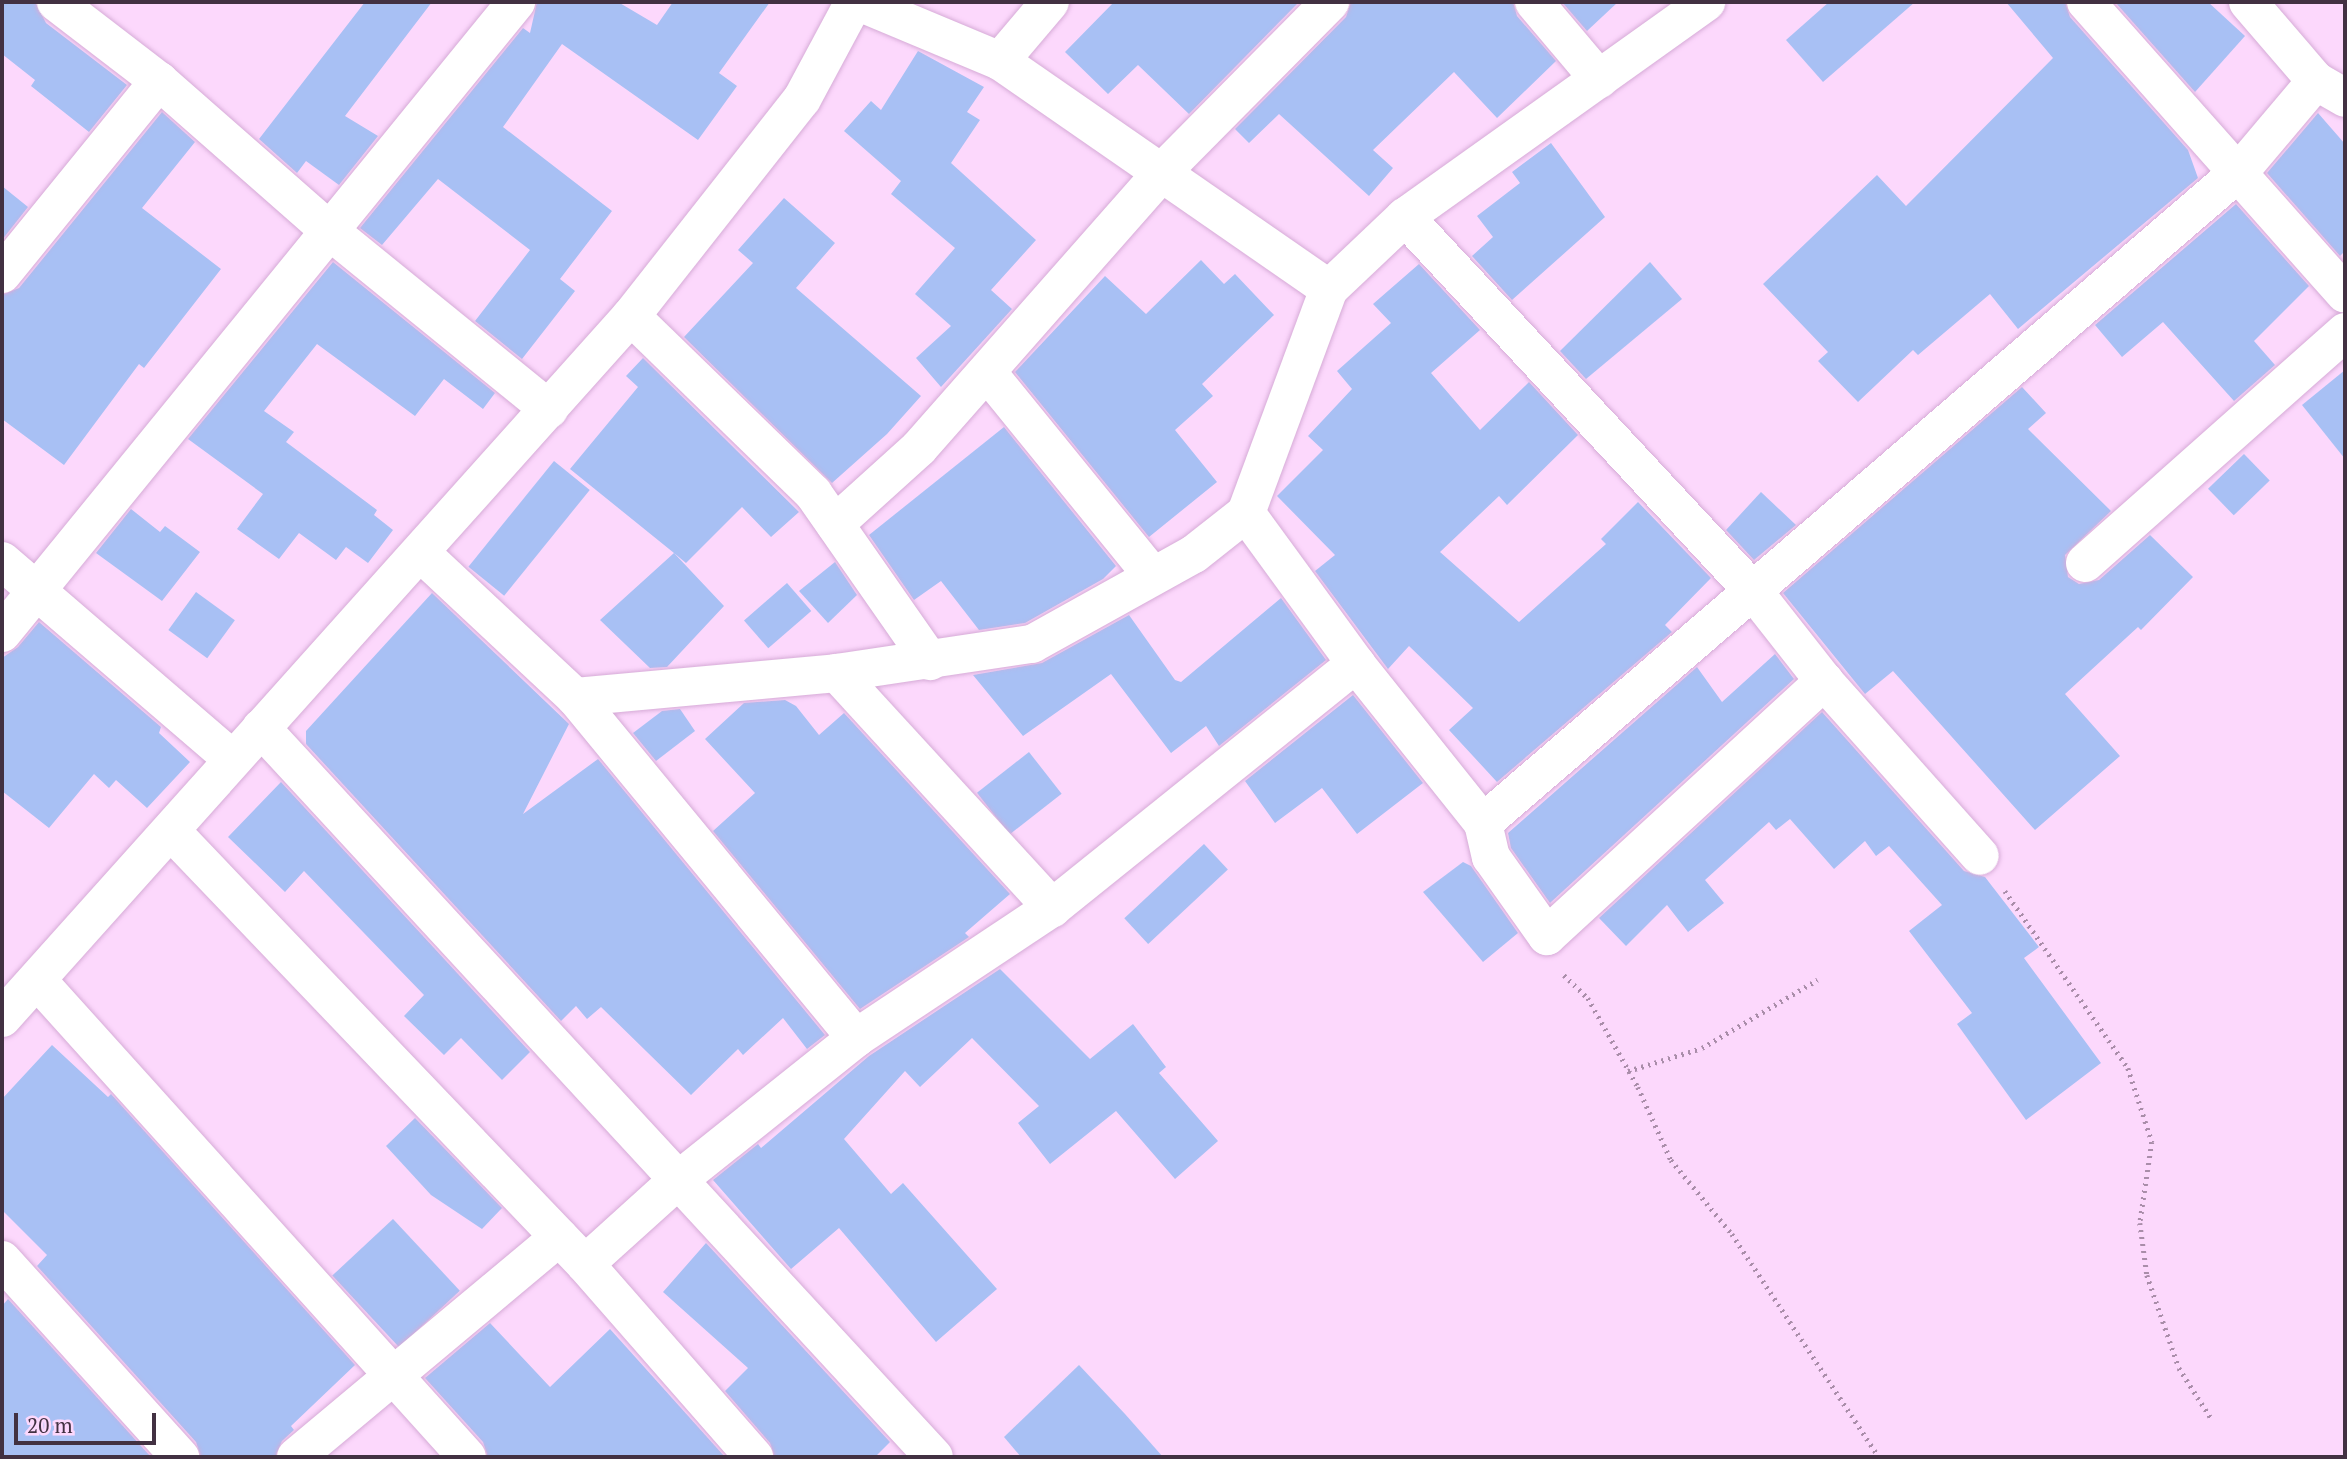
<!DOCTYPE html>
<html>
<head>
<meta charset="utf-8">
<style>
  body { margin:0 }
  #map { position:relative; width:2347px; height:1459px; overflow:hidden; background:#fcd8fc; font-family:"PT Serif",serif }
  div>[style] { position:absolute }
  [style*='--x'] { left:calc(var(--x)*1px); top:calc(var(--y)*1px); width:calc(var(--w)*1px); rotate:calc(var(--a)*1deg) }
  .building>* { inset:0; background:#a8c0f4; transform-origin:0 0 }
  .path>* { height:4.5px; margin-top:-2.25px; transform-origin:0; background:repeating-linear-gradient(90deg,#a98da9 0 2px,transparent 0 7px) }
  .roads { filter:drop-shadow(0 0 2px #d6abd7) drop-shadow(0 0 2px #d6abd7) }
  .minor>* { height:38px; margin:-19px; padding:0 19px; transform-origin:19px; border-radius:19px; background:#fff }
  .tertiary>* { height:38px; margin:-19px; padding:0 19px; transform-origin:19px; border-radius:19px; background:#fff }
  span { translate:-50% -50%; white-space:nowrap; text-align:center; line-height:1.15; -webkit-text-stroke:6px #fcd8fc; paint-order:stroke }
  .frame { position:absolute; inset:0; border:4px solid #423142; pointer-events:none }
  .scale { position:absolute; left:14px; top:1413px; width:142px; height:32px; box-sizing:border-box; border:4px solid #423142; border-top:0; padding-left:9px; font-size:21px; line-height:24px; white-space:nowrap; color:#423142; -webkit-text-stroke:5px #fcd8fc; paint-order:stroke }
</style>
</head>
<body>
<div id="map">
  <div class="building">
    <div style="clip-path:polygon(2px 2px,35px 2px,46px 23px,127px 85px,89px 132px,31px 86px,35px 80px,2px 54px)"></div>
    <div style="clip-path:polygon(365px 2px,432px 2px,345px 116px,378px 136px,339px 185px,306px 161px,297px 173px,259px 139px)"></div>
    <div style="clip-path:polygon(537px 2px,618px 2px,657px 25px,673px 2px,770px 2px,719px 73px,737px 86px,698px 140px,562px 44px,503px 127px,612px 211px,560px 279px,575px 291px,522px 359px,475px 321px,530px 250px,438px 179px,382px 245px,360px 228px,523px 28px,530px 33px)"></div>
    <div style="clip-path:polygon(1114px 2px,1299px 2px,1189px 114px,1138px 65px,1108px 94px,1065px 52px)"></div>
    <div style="clip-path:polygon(1351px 2px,1513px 2px,1517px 16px,1556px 61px,1497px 118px,1454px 72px,1373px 150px,1393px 168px,1369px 196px,1279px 114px,1249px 143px,1235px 129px,1346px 17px)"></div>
    <div style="clip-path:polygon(1562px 2px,1618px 2px,1587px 31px)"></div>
    <div style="clip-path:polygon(1829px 2px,1915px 2px,1823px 82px,1786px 40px)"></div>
    <div style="clip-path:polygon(2006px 2px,2065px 2px,2070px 17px,2188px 150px,2198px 178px,2018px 329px,1990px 294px,1918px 355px,1913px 350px,1858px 402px,1818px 361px,1828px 352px,1763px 284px,1877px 175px,1906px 206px,2053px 58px)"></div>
    <div style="clip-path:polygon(2115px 2px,2208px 2px,2245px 36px,2195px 92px)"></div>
    <div style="clip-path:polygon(918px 51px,984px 87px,967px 112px,980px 120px,951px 163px,1036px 240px,991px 290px,1012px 309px,941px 387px,916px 358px,951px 326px,915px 294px,955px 248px,891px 194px,901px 181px,844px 131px,871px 101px,881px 110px)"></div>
    <div style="clip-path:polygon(162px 112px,195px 142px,142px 208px,221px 269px,144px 368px,139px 364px,64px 465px,2px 419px,2px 295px,19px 288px)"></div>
    <div style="clip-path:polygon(2318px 113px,2345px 144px,2345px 251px,2340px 256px,2267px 173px)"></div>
    <div style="clip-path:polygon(1551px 143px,1605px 217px,1512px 300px,1472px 256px,1493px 237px,1477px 216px,1520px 183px,1512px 172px)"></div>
    <div style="clip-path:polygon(2px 186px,28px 207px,2px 240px)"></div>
    <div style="clip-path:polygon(784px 198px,835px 243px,796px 288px,921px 396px,887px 434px,832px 483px,684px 337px,753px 263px,738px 250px)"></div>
    <div style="clip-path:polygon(2236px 204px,2309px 286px,2254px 341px,2275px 365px,2234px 401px,2163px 322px,2122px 357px,2095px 325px)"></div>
    <div style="clip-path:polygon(1201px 260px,1224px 284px,1235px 274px,1274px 315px,1202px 384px,1213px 396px,1175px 430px,1217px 482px,1149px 537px,1015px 372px,1105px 276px,1146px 314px)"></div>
    <div style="clip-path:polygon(333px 262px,495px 393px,483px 409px,444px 379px,415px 416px,317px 344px,264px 411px,294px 432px,286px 442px,377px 510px,374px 515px,393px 530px,368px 563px,346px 547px,336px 560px,299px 533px,279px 559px,237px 529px,263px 494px,188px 439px)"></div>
    <div style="clip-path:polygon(1650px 262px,1682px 299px,1586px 379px,1560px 351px)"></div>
    <div style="clip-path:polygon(1419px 264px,1480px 330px,1431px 373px,1480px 430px,1529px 382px,1578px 435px,1507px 505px,1499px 496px,1440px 552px,1519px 622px,1606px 544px,1601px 539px,1638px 502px,1711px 578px,1665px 625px,1672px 632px,1497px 782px,1449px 730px,1473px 708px,1409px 646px,1388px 669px,1315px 571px,1335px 555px,1277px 496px,1323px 450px,1308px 436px,1352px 389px,1337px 371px,1391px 323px,1373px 304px)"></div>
    <div style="clip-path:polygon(643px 358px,799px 512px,771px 537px,742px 507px,686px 563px,674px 553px,724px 606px,667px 667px,650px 668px,600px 620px,674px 553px,570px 469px,638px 387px,626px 376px)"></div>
    <div style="clip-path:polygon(2345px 370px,2345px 459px,2302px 405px)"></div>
    <div style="clip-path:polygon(2022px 387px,2046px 413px,2028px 429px,2111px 511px,2065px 555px,2068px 577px,2079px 584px,2099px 580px,2150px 535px,2193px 577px,2141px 630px,2138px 627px,2065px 694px,2120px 756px,2035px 830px,1893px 671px,1865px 694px,1783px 593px)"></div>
    <div style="clip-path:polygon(1004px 427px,1116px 566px,1103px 579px,1025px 623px,979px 630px,941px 581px,914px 600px,869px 535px)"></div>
    <div style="left:2244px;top:454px;width:37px;height:50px;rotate:46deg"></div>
    <div style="left:554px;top:461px;width:46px;height:136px;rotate:39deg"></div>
    <div style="clip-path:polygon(1761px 492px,1796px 525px,1754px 560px,1726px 530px)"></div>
    <div style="clip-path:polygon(131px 509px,160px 532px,165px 526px,200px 552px,162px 601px,96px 553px)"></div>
    <div style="clip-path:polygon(835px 562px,857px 595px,828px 623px,799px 591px)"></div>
    <div style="left:787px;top:583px;width:37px;height:57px;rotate:49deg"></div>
    <div style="left:196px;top:592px;width:48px;height:47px;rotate:36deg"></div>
    <div style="clip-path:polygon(432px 593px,569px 724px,523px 814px,598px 759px,825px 1035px,807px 1049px,783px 1018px,743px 1055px,738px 1049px,691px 1095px,601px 1007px,587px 1019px,576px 1006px,561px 1021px,306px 744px,306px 731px)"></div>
    <div style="clip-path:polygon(1281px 598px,1326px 660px,1219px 746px,1206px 726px,1171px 753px,1111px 674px,1023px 736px,973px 675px,1042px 663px,1129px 615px,1175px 680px,1181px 682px)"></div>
    <div style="clip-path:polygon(39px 622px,161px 727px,159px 733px,190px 762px,147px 808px,116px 780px,109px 788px,94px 774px,49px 828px,2px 791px,2px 658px,18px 647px)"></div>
    <div style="clip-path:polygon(1775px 654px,1794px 679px,1550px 903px,1511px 848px,1508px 833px,1697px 667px,1722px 702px)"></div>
    <div style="clip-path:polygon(1353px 695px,1423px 783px,1357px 834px,1322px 788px,1275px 823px,1245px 781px)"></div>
    <div style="clip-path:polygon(785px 700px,796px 706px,819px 735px,844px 713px,1010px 894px,965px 933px,969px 937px,860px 1009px,713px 831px,755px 793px,705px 739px,744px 703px)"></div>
    <div style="clip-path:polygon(680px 709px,695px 731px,656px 761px,633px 733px,662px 711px)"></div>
    <div style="clip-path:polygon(1822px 712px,1964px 871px,1985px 877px,2039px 947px,2024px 958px,2101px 1063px,2026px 1120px,1957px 1024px,1972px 1013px,1909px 931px,1942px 905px,1889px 846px,1876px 856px,1865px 841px,1834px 869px,1790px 819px,1776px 830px,1769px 822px,1705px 880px,1724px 903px,1688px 932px,1667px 905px,1626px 946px,1599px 918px)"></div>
    <div style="left:1029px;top:752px;width:53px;height:66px;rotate:52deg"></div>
    <div style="clip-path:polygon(281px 782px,530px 1052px,502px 1080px,461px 1038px,444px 1055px,404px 1016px,424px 995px,304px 871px,285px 892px,228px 837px)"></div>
    <div style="left:1204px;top:844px;width:35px;height:109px;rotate:47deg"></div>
    <div style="clip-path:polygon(1463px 862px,1471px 866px,1518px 933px,1483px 962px,1423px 892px)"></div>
    <div style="clip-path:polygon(1000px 969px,1090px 1059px,1133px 1024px,1166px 1067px,1159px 1073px,1218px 1141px,1175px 1179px,1116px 1111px,1050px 1164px,1018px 1123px,1039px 1106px,972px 1038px,920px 1087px,905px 1071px,844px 1139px,891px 1194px,903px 1183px,997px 1289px,936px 1342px,839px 1228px,791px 1269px,713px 1180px,758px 1144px,761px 1148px,869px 1056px)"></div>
    <div style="clip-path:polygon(52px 1045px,108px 1097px,111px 1094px,355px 1365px,291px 1426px,294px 1430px,282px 1441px,275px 1457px,201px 1457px,196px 1442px,37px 1266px,47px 1255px,2px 1210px,2px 1099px)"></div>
    <div style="clip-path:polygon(415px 1118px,502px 1208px,482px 1229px,431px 1195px,386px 1146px)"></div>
    <div style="left:393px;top:1219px;width:98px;height:83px;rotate:47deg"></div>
    <div style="clip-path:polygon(706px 1243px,890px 1442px,875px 1457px,775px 1457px,770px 1443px,725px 1391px,748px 1368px,663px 1292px)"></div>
    <div style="clip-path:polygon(8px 1299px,151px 1457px,2px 1457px,2px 1306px)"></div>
    <div style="clip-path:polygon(490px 1323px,550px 1387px,610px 1329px,725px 1457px,488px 1457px,483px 1442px,425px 1378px)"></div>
    <div style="clip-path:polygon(1079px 1365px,1125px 1414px,1163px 1457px,1021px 1457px,1004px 1437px)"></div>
  </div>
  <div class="path">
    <div style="--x:2005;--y:891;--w:216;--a:55.2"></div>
    <div style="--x:2128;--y:1068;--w:78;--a:72"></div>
    <div style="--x:2152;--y:1142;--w:82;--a:98.4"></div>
    <div style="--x:2140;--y:1223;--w:52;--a:82.3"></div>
    <div style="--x:2147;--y:1275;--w:98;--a:71"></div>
    <div style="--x:2179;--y:1368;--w:59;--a:57.4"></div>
    <div style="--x:1564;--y:975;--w:33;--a:44"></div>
    <div style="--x:1588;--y:998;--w:102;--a:60.7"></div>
    <div style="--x:1638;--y:1087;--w:80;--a:65.7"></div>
    <div style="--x:1671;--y:1160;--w:96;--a:50.5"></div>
    <div style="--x:1732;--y:1234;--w:267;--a:56.6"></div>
    <div style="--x:1628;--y:1071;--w:77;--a:-17.3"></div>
    <div style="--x:1702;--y:1048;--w:134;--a:-30.6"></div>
  </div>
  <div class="roads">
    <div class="minor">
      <div style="--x:56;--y:2;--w:130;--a:37.5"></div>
      <div style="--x:159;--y:81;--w:229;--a:41.3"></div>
      <div style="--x:331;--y:232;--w:281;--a:39.1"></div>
      <div style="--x:859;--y:2;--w:153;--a:22.7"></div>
      <div style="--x:1000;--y:61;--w:400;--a:34.7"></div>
      <div style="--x:1534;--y:2;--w:101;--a:49.8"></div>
      <div style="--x:2086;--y:2;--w:390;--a:48.4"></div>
      <div style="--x:2248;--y:2;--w:104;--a:49.3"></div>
      <div style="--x:2316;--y:81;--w:34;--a:30"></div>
      <div style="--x:1000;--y:61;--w:77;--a:-49.7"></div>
      <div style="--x:1405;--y:217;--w:512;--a:47.06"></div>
      <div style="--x:1754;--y:592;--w:113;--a:51.8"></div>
      <div style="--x:1824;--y:681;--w:234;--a:48.3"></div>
      <div style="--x:2;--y:274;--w:249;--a:-50.9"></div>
      <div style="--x:631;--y:316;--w:254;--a:44.2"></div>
      <div style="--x:813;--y:493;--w:205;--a:55.1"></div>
      <div style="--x:987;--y:372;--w:262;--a:50.9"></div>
      <div style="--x:1246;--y:513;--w:187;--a:53.9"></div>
      <div style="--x:1356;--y:664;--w:203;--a:51.4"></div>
      <div style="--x:1483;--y:823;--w:35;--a:77"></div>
      <div style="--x:1491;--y:857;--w:97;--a:54.7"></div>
      <div style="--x:1547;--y:936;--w:377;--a:-42.6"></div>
      <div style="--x:835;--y:524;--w:113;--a:-42.1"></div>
      <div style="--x:919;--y:448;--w:368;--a:-48.6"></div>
      <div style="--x:1162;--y:172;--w:239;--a:-45.3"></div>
      <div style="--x:421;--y:553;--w:211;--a:43.1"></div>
      <div style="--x:575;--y:697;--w:263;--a:-5.2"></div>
      <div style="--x:837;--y:673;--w:197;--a:-8.5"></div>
      <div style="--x:1032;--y:644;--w:185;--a:-29.1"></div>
      <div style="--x:1194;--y:554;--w:66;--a:-38.3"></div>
      <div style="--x:1246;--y:513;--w:239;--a:-69.7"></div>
      <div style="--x:1329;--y:289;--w:105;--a:-43.5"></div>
      <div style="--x:1405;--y:217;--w:370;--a:-35.5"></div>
      <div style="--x:2;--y:561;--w:303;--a:40.7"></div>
      <div style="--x:2085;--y:563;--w:348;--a:-41.6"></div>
      <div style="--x:2;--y:633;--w:814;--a:-50.83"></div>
      <div style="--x:837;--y:673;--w:319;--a:47.5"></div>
      <div style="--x:575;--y:697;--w:442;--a:50.5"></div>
      <div style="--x:261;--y:728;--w:992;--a:47.29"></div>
      <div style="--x:1483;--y:823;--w:999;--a:-40.74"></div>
      <div style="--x:2240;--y:171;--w:118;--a:-49.8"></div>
      <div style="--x:171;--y:831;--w:599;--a:46.29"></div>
      <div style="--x:585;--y:1264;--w:257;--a:48.8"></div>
      <div style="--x:37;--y:980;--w:642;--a:47.97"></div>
      <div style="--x:2;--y:1260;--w:266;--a:47.9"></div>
      <div style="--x:585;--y:1264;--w:124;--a:-42.1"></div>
      <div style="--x:677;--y:1181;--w:229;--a:-38.6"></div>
      <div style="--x:856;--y:1038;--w:235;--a:-33.6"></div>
      <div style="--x:1052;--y:908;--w:390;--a:-38.8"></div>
      <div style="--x:296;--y:1457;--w:343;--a:-39.9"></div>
    </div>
    <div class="tertiary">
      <div style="--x:2;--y:1018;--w:943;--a:-48.14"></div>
      <div style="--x:631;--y:316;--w:276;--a:-51.8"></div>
      <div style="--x:802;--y:99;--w:110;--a:-61.8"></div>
    </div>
  </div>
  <div class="frame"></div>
  <div class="scale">20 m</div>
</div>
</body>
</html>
